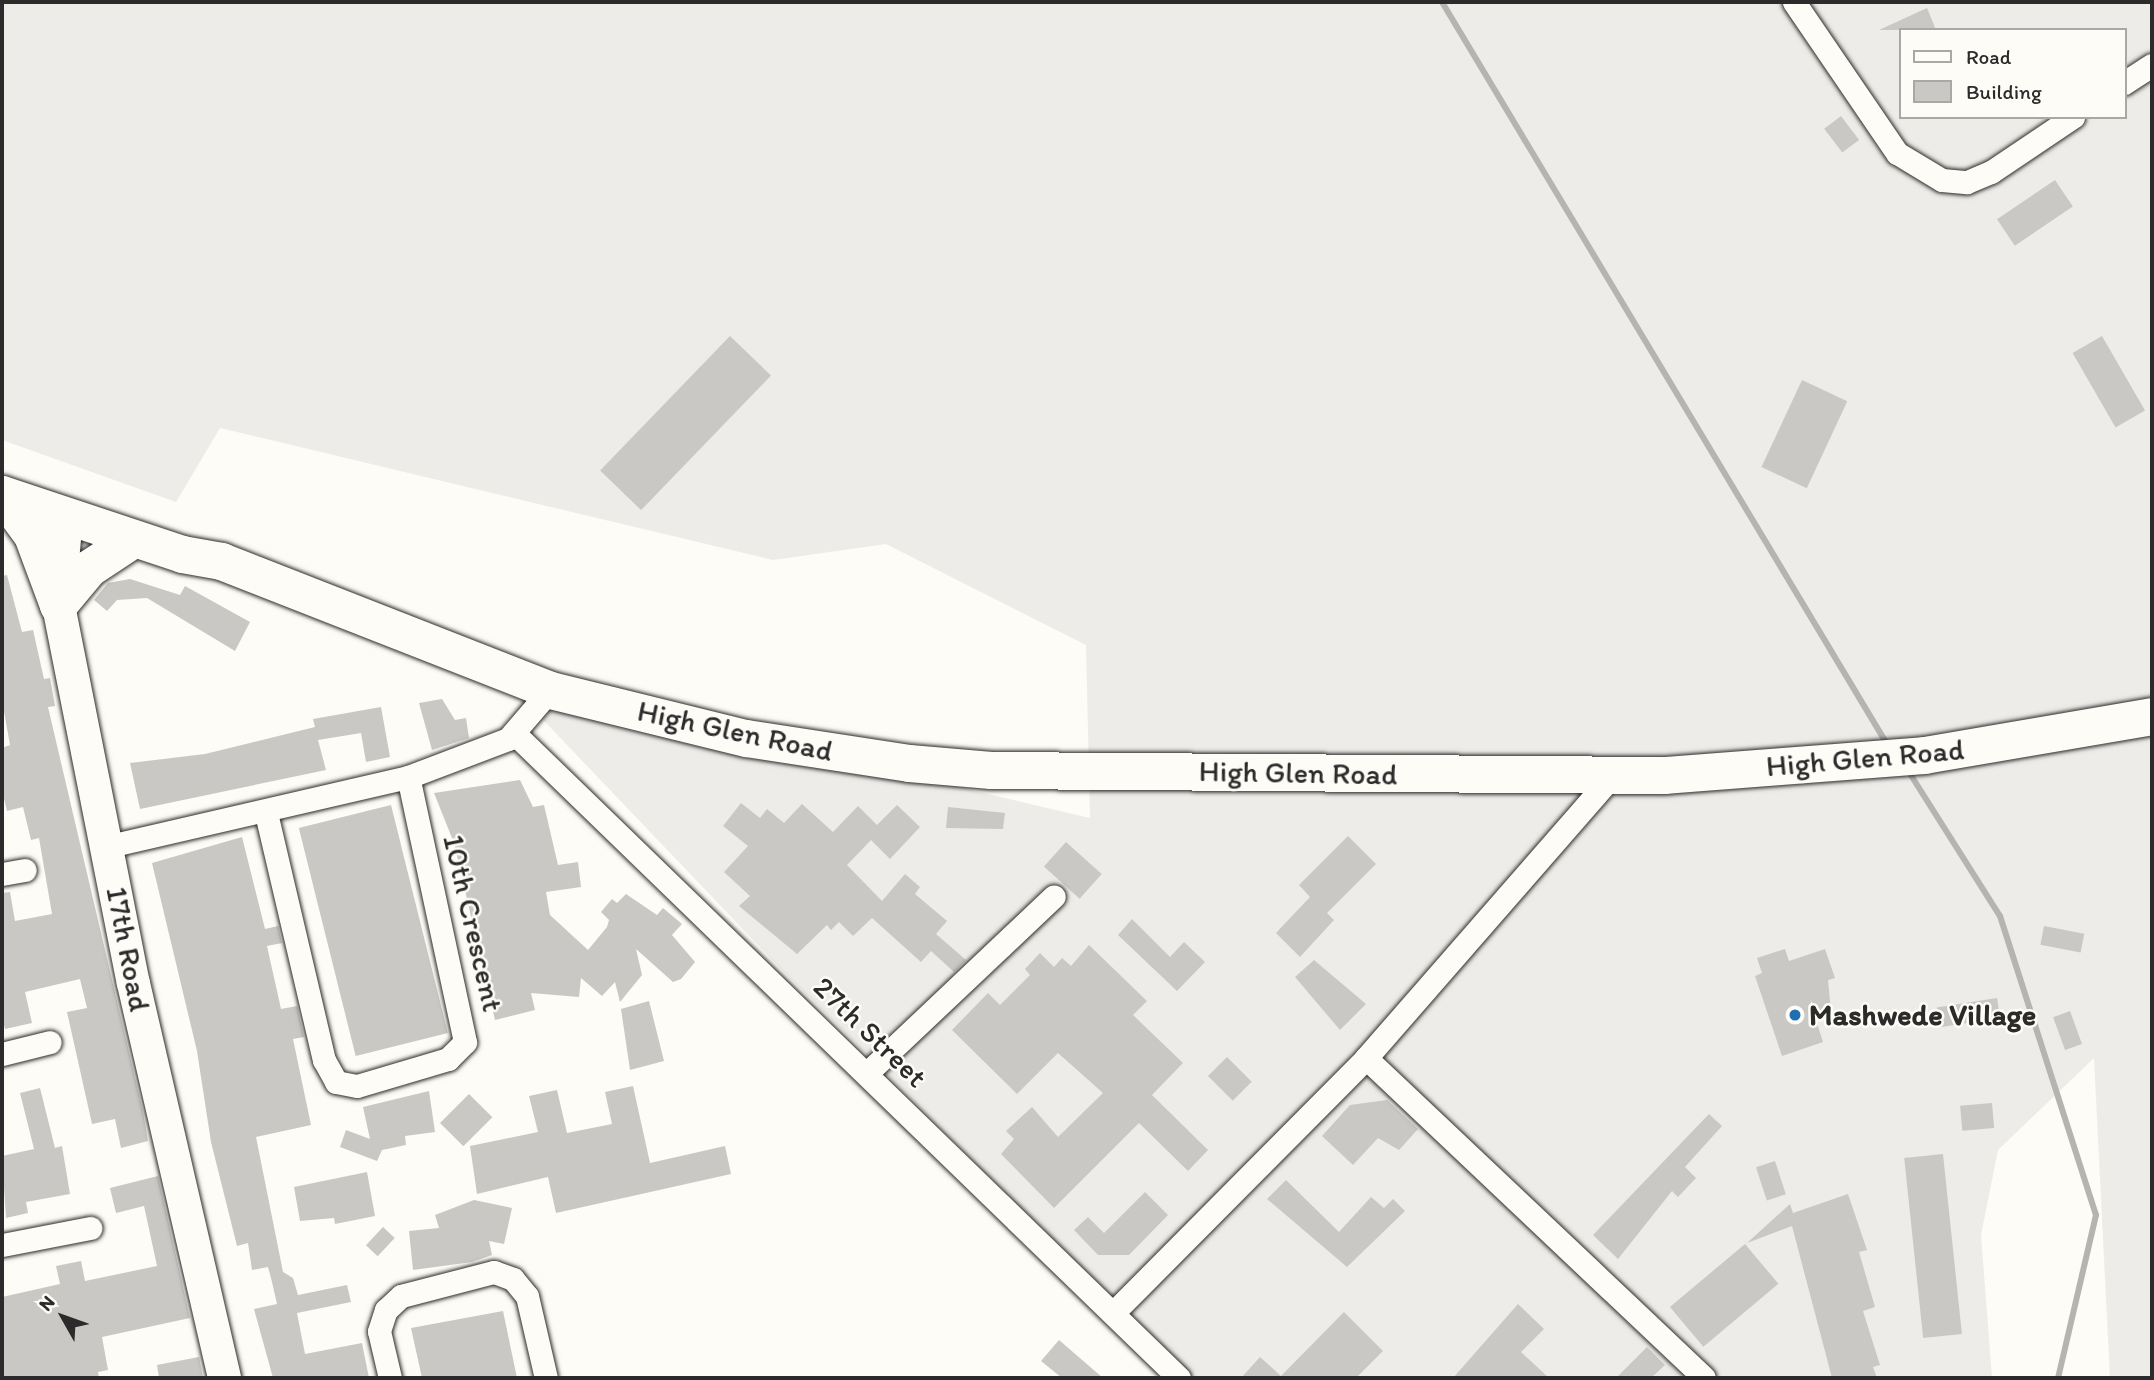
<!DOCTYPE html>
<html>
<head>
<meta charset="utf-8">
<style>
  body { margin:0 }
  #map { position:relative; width:2154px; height:1380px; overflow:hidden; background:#fdfcf7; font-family:Itim,sans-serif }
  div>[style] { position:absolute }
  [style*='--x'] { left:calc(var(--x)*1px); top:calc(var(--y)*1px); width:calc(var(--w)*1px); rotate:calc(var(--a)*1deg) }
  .built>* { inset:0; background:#edece8 }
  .stream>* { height:6px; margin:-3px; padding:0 3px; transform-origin:3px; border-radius:3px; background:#b5b4b1 }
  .building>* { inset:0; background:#c9c8c4; transform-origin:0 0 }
  .roads { filter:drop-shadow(0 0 2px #2b2b2b) drop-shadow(0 0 2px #2b2b2b) }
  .street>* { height:23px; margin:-11.5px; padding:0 11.5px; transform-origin:11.5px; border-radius:11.5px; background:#fdfcf7 }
  .secondary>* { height:33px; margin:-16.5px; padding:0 16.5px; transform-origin:16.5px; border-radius:16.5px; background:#fdfcf7 }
  .primary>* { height:37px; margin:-18.5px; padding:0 18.5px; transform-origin:18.5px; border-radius:18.5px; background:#fdfcf7 }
  .dots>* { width:19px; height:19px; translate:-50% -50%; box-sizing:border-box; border:4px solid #fdfcf7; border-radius:50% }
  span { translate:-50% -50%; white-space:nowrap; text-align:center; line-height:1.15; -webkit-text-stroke:5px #fdfcf7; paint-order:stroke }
  .street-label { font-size:30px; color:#2b2b2b }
  .poi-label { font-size:30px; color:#2b2b2b; font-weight:700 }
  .left { translate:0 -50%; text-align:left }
  .frame { position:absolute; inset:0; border:4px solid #2b2b2b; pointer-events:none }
  .legend { position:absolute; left:1899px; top:28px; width:228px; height:91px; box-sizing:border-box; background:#fdfcf7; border:2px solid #a9a8a5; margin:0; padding:9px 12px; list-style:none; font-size:21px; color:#2b2b2b }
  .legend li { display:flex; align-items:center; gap:14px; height:35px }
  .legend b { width:35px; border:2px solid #a9a8a5 }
  .north { position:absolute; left:28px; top:1282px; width:70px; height:70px; -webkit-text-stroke:5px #fdfcf7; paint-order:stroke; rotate:310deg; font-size:19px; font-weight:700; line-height:28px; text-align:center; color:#2b2b2b }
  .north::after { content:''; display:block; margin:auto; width:24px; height:32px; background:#2b2b2b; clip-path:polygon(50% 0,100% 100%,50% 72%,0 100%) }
</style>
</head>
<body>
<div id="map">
  <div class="built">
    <div style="clip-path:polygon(evenodd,2px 2px,2152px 2px,2152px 1378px,2110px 1378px,2094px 1058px,1998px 1150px,1981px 1235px,1992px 1378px,1191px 1378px,780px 968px,506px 681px,1090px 818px,1086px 645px,886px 544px,773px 560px,220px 428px,176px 502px,2px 440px,2px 2px,1900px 30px,2124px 30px,2124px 117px,1900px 117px,1900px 30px)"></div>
  </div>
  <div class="stream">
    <div style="--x:1442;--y:2;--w:865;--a:59.05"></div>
    <div style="--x:1907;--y:769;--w:174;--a:57.7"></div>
    <div style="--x:2000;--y:916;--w:314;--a:72.2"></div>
    <div style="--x:2096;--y:1215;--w:167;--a:103.1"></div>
  </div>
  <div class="building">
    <div style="clip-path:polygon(1927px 8px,1936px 30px,1879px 30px)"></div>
    <div style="left:1841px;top:116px;width:30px;height:21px;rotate:53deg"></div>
    <div style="left:2055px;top:180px;width:32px;height:70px;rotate:56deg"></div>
    <div style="left:730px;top:336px;width:57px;height:187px;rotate:44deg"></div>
    <div style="left:2102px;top:336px;width:86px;height:34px;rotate:60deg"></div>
    <div style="left:1802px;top:380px;width:50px;height:96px;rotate:25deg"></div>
    <div style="clip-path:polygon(7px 575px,22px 632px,33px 630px,44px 679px,50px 678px,55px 706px,48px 707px,143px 1112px,148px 1141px,121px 1148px,115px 1119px,92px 1124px,67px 1012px,87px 1008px,80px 979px,25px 992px,32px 1023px,5px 1029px,2px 1017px,2px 893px,10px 892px,15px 921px,52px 914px,39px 838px,31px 840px,23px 807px,7px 811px,2px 790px,2px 748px,10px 745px,2px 700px,2px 576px)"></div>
    <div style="clip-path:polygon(130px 579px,180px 595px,185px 586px,250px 622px,235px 651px,147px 598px,117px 600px,107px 611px,94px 600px,108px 583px)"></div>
    <div style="clip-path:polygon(442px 699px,455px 720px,466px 718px,469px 738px,432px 750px,419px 703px)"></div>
    <div style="clip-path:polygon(381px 707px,390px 757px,366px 762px,361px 733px,318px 740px,326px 770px,140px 809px,130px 763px,205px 754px,315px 727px,313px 719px)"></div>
    <div style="clip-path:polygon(520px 780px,533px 807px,544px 805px,558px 865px,578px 862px,581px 887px,546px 892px,550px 915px,588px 950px,607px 927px,609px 920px,601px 912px,612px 899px,617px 903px,626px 894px,657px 915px,663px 908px,682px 924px,672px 935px,695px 962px,681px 979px,673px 982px,636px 949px,642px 975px,620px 1002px,615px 982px,602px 996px,581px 978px,579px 997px,531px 993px,535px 1010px,495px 1020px,454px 843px,434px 793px)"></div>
    <div style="clip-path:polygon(741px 803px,760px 818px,767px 809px,784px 823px,802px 804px,833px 832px,858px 806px,877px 825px,897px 805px,920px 827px,890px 859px,871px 840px,847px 865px,882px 901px,905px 874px,920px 887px,915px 894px,947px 921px,936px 934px,966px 960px,954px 972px,931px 951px,921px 962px,872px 918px,853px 936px,839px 922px,831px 930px,827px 925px,797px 954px,739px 906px,750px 896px,724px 872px,748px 846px,723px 826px)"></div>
    <div style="left:391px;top:805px;width:235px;height:95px;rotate:76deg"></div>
    <div style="clip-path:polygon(948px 807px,1005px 813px,1003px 829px,946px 828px)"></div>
    <div style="clip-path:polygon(1348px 836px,1376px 864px,1327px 913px,1334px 920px,1300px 957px,1276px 933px,1310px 897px,1299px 885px)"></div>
    <div style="clip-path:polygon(242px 837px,265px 929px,278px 926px,282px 943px,267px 946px,281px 1009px,297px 1006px,304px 1037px,293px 1039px,311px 1125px,256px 1137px,283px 1272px,293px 1278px,298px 1295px,347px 1285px,351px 1302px,297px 1313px,305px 1354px,362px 1343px,369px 1378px,273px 1378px,254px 1309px,277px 1304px,272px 1282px,268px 1267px,252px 1270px,248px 1243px,237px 1246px,211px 1142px,197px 1051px,152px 863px)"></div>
    <div style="left:1066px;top:842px;width:48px;height:33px;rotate:42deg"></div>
    <div style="clip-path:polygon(1132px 919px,1170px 957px,1184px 942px,1205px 962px,1177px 991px,1118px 935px)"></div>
    <div style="left:2044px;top:926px;width:41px;height:19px;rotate:11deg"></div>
    <div style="clip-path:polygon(1089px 945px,1147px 1001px,1133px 1015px,1183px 1063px,1152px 1095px,1208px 1150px,1188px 1171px,1139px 1123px,1054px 1208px,1001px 1154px,1014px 1139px,1006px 1131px,1032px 1107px,1058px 1137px,1103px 1093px,1058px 1053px,1017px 1094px,952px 1030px,988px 993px,1000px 1005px,1030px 975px,1025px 969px,1040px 953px,1054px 967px,1062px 958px,1071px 966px)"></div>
    <div style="clip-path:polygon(1785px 949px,1789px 961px,1825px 949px,1835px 978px,1828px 980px,1831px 1011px,1815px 1017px,1823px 1042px,1782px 1056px,1755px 976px,1762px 973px,1757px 958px)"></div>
    <div style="clip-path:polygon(1314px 960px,1366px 1004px,1340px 1030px,1295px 977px)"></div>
    <div style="left:1997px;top:998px;width:20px;height:61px;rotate:81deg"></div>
    <div style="clip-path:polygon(649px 1001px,664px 1061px,630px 1070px,621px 1009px)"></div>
    <div style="left:2070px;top:1011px;width:35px;height:18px;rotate:70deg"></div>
    <div style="left:1227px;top:1057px;width:35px;height:27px;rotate:45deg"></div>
    <div style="clip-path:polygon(633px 1086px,650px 1163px,725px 1146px,731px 1174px,556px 1213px,548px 1177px,477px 1194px,470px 1146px,538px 1132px,529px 1096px,557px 1090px,567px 1133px,612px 1124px,605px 1092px)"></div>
    <div style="clip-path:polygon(40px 1088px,55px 1148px,62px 1146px,70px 1194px,26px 1202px,28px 1213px,6px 1218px,2px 1156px,34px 1149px,20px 1093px)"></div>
    <div style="clip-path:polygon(429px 1091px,435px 1132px,405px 1136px,406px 1145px,382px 1150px,377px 1161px,340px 1147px,346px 1130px,370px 1139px,363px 1107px)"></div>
    <div style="left:469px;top:1094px;width:33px;height:41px;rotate:45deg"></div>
    <div style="clip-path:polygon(1387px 1100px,1418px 1129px,1399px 1150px,1378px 1138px,1353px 1165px,1322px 1136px,1350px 1105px)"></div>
    <div style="left:1992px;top:1103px;width:25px;height:32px;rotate:85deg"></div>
    <div style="clip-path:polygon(1709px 1114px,1722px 1126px,1685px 1167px,1696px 1178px,1678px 1197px,1672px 1191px,1618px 1259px,1593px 1235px)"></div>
    <div style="left:1943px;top:1154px;width:181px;height:39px;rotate:84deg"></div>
    <div style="left:1775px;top:1161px;width:35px;height:20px;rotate:72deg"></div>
    <div style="clip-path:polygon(367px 1172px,375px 1216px,335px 1224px,334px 1218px,300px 1221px,294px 1187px)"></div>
    <div style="clip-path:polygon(158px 1176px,190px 1318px,102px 1337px,108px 1370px,98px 1372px,99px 1378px,2px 1378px,2px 1297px,60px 1284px,56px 1266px,81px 1261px,85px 1281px,157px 1266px,144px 1206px,116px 1213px,110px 1188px)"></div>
    <div style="clip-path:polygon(1286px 1180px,1339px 1232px,1371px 1197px,1384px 1208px,1393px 1199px,1405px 1211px,1347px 1267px,1267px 1199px)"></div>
    <div style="clip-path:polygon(1145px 1192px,1168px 1215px,1129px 1255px,1098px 1255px,1074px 1230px,1088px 1217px,1104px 1233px)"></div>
    <div style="clip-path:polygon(1848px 1194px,1867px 1250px,1859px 1252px,1875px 1307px,1863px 1311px,1880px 1365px,1873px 1367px,1877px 1378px,1832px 1378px,1792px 1226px,1747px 1243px,1790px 1204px,1793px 1213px)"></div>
    <div style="clip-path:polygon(474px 1200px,512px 1208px,504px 1244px,489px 1241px,492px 1255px,472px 1262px,413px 1270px,409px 1231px,439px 1228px,435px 1215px)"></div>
    <div style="left:383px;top:1227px;width:16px;height:25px;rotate:43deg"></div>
    <div style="left:1745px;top:1244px;width:52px;height:98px;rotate:50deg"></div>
    <div style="clip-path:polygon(1518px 1304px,1544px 1329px,1521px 1352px,1549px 1378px,1453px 1378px)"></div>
    <div style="clip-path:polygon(503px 1311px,517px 1378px,422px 1378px,411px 1328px)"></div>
    <div style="clip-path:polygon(1344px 1312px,1383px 1351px,1356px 1378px,1241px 1378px,1260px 1357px,1281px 1376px)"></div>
    <div style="clip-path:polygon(1059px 1340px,1103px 1378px,1062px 1378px,1041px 1361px)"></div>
    <div style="clip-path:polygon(1647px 1347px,1665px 1365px,1651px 1378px,1616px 1378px)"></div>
    <div style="clip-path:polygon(199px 1357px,203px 1378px,159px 1378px,157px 1365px)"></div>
  </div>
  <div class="roads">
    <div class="street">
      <div style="--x:1794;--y:2;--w:183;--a:55.7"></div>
      <div style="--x:1897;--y:153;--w:52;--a:31"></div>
      <div style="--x:1942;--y:180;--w:25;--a:5"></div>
      <div style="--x:1967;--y:182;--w:26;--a:-23"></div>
      <div style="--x:1991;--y:172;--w:99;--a:-33.9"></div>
      <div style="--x:2124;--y:83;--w:33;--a:-33"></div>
      <div style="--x:515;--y:734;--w:925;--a:44.12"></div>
      <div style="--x:266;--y:813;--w:254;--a:76.8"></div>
      <div style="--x:324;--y:1060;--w:25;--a:61"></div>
      <div style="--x:336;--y:1082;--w:21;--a:11"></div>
      <div style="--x:357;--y:1086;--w:95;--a:-16.5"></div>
      <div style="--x:448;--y:1059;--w:24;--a:-45"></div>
      <div style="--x:465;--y:1042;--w:271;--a:-102.1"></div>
      <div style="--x:109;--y:846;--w:307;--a:-13"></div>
      <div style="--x:408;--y:777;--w:107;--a:-20.8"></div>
      <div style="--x:508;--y:739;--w:65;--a:-49.4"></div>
      <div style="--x:2;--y:874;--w:23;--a:-10"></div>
      <div style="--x:2;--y:1054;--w:49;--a:-14"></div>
      <div style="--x:1366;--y:1058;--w:465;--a:43.4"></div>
      <div style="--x:867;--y:1073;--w:257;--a:-43.4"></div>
      <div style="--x:2;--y:1245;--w:90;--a:-10.9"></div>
      <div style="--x:1113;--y:1313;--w:359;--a:-45.2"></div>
      <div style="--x:1366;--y:1058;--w:374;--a:-48.9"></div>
      <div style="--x:390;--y:1378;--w:48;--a:-103.2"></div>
      <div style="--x:379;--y:1331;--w:22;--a:-72"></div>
      <div style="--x:386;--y:1310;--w:21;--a:-43"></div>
      <div style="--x:401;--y:1296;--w:96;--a:-14.5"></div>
      <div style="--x:494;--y:1272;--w:20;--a:20"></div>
      <div style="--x:513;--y:1279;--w:22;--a:51"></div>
      <div style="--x:527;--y:1296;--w:84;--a:77"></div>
    </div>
    <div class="secondary">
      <div style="--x:66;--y:516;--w:89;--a:95.1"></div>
      <div style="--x:58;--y:605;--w:385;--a:78.8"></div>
      <div style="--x:133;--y:983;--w:405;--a:77"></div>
    </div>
    <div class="primary">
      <div style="--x:2;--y:494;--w:190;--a:18.4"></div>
      <div style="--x:182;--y:554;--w:40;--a:10"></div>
      <div style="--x:221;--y:561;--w:353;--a:21.4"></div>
      <div style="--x:550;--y:690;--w:202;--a:13.8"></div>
      <div style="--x:746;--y:738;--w:165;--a:8.7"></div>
      <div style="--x:909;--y:763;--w:82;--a:4.9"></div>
      <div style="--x:991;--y:770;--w:674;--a:0.43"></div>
      <div style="--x:1665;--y:775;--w:260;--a:-4.4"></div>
      <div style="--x:1924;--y:755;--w:231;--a:-9.7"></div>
      <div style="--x:2;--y:494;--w:51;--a:53.8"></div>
      <div style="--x:32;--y:535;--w:75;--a:69.6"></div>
      <div style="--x:58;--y:605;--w:48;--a:-50"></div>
      <div style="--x:89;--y:568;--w:53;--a:-33.4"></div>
    </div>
  </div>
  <div class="dots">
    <div style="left:1795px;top:1015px;background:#1f6fb2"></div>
  </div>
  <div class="street-label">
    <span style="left:735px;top:731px;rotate:12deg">High Glen Road</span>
    <span style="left:1865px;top:758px;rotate:-5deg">High Glen Road</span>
    <span style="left:1298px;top:773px;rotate:1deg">High Glen Road</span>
    <span style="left:473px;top:923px;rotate:77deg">10th Crescent</span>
    <span style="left:128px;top:949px;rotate:79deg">17th Road</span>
    <span style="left:870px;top:1032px;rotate:44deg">27th Street</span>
  </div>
  <div class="poi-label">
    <span class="left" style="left:1809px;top:1015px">Mashwede Village</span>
  </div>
  <div class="frame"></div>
  <ul class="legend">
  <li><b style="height:9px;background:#fdfcf7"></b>Road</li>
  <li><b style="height:19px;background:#c9c8c4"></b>Building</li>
  </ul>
  <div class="north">N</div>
</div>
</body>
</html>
